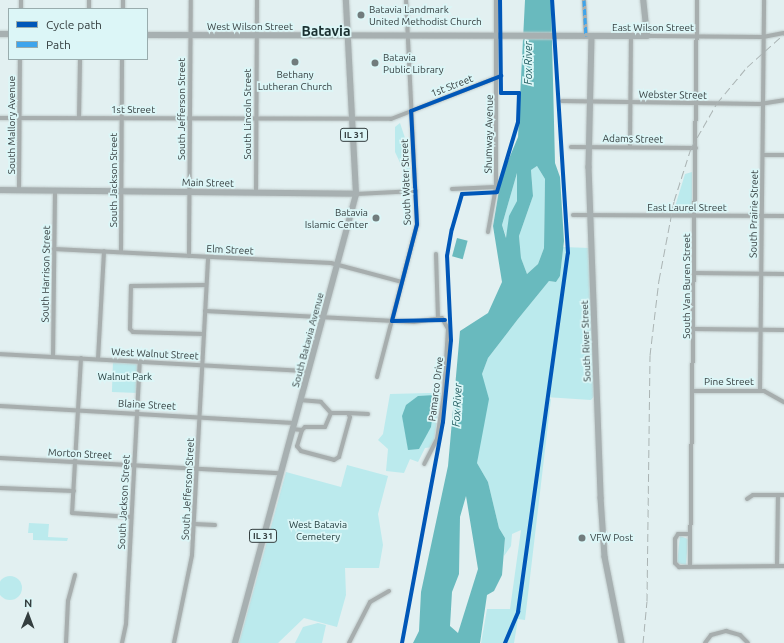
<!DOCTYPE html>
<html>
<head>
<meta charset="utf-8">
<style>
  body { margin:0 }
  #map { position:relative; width:784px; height:643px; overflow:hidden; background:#e2f0f1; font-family:Ubuntu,sans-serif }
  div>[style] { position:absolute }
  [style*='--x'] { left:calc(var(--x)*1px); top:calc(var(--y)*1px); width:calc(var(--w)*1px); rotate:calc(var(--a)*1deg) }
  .green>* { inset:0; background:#bbeaed; transform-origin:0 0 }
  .round { border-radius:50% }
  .water>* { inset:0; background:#69babe; transform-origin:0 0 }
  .roads { filter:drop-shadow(0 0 1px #c1cccc) drop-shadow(0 0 1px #c1cccc) }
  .minor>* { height:4px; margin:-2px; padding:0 2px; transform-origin:2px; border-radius:2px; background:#a7aeae }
  .major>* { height:5.5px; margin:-2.75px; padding:0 2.75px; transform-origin:2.75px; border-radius:2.75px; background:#a7b0b1 }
  .rail>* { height:1px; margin-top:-0.5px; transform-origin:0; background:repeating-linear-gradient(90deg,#aab3b3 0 8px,transparent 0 12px) }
  .quiet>* { height:3px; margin-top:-1.5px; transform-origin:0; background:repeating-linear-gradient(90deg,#3ea4ec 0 6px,transparent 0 9px) }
  .cycleway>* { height:4px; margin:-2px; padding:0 2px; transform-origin:2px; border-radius:2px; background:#0057b8 }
  .dots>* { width:11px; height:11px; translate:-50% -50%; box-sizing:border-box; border:2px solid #dcf6f7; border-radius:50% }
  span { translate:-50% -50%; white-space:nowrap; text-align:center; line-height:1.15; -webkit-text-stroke:3.5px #dcf6f7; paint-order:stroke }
  .shield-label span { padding:1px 3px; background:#dcf6f7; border:1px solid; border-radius:3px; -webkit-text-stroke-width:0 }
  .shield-label { font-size:9px; color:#343e3f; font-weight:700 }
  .poi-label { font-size:10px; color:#343e3f }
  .left { translate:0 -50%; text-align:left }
  .right { translate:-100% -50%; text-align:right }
  .street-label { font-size:10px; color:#343e3f }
  .park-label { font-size:10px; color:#233c3d }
  .water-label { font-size:11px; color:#255f62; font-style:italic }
  .district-label { font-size:14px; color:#1a3031; font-weight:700 }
  .legend { position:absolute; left:8px; top:8px; width:140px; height:52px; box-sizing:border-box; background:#dcf6f7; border:1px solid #99acad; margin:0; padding:5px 7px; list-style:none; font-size:12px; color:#343e3f }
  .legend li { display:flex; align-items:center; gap:8px; height:20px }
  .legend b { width:20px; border:1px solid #99acad }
  .north { position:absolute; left:8px; top:595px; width:40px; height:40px; -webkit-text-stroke:3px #dcf6f7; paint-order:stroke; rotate:1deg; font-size:11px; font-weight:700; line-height:16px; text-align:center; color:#343e3f }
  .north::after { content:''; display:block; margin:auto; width:14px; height:18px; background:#343e3f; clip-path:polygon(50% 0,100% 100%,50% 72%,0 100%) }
</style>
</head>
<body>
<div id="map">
  <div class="green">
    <div style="clip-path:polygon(400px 123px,409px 150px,411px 186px,395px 152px,395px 127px)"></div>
    <div style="clip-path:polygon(537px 166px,545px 179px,544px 248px,538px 264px,527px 274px,521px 258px,519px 236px,533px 196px,531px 170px)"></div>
    <div style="clip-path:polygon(692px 172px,692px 214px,673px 213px,685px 174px)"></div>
    <div style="clip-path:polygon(517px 173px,517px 201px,509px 220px,507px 239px,502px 225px)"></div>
    <div style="clip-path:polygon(563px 247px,590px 248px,595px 395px,591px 400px,545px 397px,551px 399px,525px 620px,518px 619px,514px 643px,481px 643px,487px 609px,510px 609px,521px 530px,512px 534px,511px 546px,504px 556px,505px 538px,499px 528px,488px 482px,477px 463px,482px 374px,488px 358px,518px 319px,549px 281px,556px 282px,560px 276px)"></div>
    <div style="left:113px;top:361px;width:26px;height:31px;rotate:2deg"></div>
    <div style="clip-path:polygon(429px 393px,441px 393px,433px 447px,425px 448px,418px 462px,410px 459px,404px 473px,386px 471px,388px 449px,378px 440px,383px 434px,390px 394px)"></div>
    <div style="clip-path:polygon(347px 465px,388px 476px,378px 514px,383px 545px,379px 568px,345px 568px,346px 595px,337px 627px,304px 618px,278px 643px,239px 643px,286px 472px,341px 487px)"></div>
    <div style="clip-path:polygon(29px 523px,49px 524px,48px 537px,68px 538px,67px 541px,33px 540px,33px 533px,28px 533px)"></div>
    <div style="clip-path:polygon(680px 536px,688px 539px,686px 565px,677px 563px)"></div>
    <div class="round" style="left:-2px;top:576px;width:24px;height:24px"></div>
    <div style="clip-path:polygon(318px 623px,326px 625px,322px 643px,295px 643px,303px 627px)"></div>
  </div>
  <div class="water">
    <div style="clip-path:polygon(evenodd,525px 0,551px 0,555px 163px,560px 177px,564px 241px,560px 276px,556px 282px,549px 281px,518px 319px,488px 358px,482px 374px,489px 399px,477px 463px,488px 482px,499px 528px,505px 538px,502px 575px,494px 591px,487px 595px,480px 643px,413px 643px,419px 631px,421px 592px,448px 466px,460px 331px,488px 313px,502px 282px,493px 226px,501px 178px,518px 137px,525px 0,537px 166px,545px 179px,544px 248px,538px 264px,527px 274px,521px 258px,519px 236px,533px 196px,531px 170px,537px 166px,525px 0,517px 173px,517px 201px,509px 216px,506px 238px,502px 225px,517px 173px,525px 0,466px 496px,478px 569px,458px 633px,450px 626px,452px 592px,459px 574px,460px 517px,466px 496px)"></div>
    <div style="left:457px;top:238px;width:11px;height:19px;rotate:15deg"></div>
    <div style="clip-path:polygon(435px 395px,431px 427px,419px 449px,408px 450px,402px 416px,406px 405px,418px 396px)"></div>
  </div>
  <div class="roads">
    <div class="minor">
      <div style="--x:584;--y:0;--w:36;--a:87"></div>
      <div style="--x:21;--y:9;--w:9;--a:-90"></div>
      <div style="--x:89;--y:9;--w:9;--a:-90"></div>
      <div style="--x:123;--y:9;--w:9;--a:-90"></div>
      <div style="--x:647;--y:36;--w:116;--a:0.5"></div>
      <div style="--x:763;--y:37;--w:21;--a:-11"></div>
      <div style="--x:562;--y:101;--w:198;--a:0.9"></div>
      <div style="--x:760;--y:104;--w:24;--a:-9"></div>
      <div style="--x:0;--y:118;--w:391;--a:0.1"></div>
      <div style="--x:391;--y:119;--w:115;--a:-21.4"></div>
      <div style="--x:79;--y:118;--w:59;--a:-89"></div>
      <div style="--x:571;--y:147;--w:125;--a:0.5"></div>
      <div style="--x:630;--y:147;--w:110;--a:-89.5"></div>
      <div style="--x:763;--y:155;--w:21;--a:0"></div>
      <div style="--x:452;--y:189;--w:44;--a:-2.6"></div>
      <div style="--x:19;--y:190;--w:131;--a:-89.6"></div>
      <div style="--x:256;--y:193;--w:193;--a:-89.7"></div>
      <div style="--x:356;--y:194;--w:60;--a:-2.9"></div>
      <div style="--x:573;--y:215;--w:211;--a:0.3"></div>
      <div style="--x:488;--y:232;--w:46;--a:-79.9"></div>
      <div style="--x:496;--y:187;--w:187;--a:-90"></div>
      <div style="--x:54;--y:249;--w:277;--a:2.9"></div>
      <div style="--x:331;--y:263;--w:73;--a:15"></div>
      <div style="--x:121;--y:252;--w:193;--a:-89.7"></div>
      <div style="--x:436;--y:254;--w:65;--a:88.2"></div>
      <div style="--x:189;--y:256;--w:256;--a:-89.6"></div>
      <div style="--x:696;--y:273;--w:88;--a:0.7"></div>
      <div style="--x:205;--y:311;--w:209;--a:3"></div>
      <div style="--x:414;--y:322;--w:28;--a:-8"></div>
      <div style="--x:442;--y:318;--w:13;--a:61"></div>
      <div style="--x:448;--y:329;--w:65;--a:93.5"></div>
      <div style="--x:444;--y:394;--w:46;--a:98.8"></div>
      <div style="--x:437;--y:439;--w:28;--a:117"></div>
      <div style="--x:695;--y:329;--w:89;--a:0.6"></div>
      <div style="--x:204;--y:334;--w:71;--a:-178.4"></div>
      <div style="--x:133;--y:332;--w:4;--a:-135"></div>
      <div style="--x:130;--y:329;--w:43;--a:-88.7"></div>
      <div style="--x:131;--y:286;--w:75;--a:-0.8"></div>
      <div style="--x:0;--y:354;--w:308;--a:3.2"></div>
      <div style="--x:53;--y:357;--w:166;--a:-89.3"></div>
      <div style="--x:81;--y:358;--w:155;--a:93.3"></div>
      <div style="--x:72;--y:513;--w:59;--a:3.9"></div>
      <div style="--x:98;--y:359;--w:108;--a:-86.8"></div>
      <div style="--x:377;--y:377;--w:158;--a:-75.3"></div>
      <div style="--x:417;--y:224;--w:224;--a:-92.8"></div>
      <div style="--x:760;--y:390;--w:390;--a:-89.4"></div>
      <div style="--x:694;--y:391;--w:70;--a:0"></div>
      <div style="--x:764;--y:391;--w:23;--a:29"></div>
      <div style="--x:300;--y:400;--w:21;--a:5"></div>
      <div style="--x:321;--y:402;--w:15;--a:48"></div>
      <div style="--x:0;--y:406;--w:294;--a:3.3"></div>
      <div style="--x:348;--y:413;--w:20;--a:3"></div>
      <div style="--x:292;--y:429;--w:10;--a:6"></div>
      <div style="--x:302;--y:430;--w:17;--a:107"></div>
      <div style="--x:297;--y:446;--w:6;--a:51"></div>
      <div style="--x:301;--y:451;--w:34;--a:15"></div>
      <div style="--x:334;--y:460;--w:6;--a:-31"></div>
      <div style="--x:339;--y:457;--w:41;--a:-74.6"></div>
      <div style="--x:350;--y:417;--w:4;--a:-117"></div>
      <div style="--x:348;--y:413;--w:17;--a:180"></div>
      <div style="--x:331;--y:413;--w:15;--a:113"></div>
      <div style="--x:325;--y:427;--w:20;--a:180"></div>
      <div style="--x:305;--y:427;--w:4;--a:135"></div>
      <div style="--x:0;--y:458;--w:280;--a:3.1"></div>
      <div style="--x:0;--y:488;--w:74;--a:2.3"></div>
      <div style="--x:747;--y:499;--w:7;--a:-34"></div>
      <div style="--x:753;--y:495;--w:31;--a:0"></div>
      <div style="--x:194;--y:524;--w:21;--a:3"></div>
      <div style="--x:690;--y:534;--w:12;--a:180"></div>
      <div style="--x:678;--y:534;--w:6;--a:121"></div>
      <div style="--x:675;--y:539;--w:24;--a:90"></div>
      <div style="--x:675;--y:563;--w:6;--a:45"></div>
      <div style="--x:679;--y:567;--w:105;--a:-0.5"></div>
      <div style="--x:690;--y:566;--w:566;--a:-89.29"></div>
      <div style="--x:777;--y:566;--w:71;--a:-89.2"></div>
      <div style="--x:66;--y:643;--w:42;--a:-87.3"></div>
      <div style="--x:68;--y:601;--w:27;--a:-75"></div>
      <div style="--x:122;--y:643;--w:19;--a:-78"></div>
      <div style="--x:126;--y:624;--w:263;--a:-87"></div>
      <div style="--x:174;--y:643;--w:90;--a:-78.4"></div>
      <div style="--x:192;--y:555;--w:298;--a:-86.9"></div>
      <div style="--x:349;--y:643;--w:46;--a:-62.9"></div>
      <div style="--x:370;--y:602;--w:22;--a:-30"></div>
      <div style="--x:705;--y:643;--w:10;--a:-53"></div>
      <div style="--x:711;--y:635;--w:16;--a:-15"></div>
      <div style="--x:726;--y:631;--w:15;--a:16"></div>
      <div style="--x:740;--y:635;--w:11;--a:45"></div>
    </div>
    <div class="major">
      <div style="--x:0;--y:34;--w:9;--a:0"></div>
      <div style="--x:147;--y:35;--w:500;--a:0.11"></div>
      <div style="--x:647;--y:36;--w:36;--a:-96"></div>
      <div style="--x:592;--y:36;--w:131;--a:91.3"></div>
      <div style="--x:589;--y:167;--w:331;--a:87.9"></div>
      <div style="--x:601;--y:498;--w:59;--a:86.1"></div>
      <div style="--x:605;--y:557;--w:88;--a:78.8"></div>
      <div style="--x:0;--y:190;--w:356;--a:0.6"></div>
      <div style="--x:235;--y:643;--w:465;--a:-74.9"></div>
      <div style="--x:356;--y:194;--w:194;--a:-93"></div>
    </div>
  </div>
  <div class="rail">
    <div style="--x:643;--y:643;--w:42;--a:-84.6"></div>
    <div style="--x:647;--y:601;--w:246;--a:-89.3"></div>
    <div style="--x:650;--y:355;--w:76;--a:-83.2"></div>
    <div style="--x:659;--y:280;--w:80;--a:-79.2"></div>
    <div style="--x:674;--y:201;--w:56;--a:-72.2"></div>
    <div style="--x:691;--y:148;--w:52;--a:-60"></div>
    <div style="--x:717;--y:103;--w:47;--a:-50.2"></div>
    <div style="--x:747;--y:67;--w:50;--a:-41.7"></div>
  </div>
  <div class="quiet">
    <div style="--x:584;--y:0;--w:36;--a:87"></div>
  </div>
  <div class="cycleway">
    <div style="--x:445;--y:320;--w:53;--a:178.9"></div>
    <div style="--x:392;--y:321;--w:100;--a:-75.5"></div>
    <div style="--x:417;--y:224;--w:113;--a:-93"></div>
    <div style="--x:411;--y:111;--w:97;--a:-21.3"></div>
    <div style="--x:402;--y:643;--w:225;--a:-79.5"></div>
    <div style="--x:443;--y:422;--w:82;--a:-84.4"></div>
    <div style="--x:451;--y:340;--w:84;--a:-92.7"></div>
    <div style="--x:447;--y:256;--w:27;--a:-80"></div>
    <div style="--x:452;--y:229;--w:36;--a:-74"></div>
    <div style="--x:462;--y:194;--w:35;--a:-3"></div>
    <div style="--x:497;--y:192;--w:73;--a:-73.3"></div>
    <div style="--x:518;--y:122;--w:29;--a:-88"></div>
    <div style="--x:519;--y:93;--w:18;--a:180"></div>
    <div style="--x:501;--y:93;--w:93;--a:-90.6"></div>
    <div style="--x:505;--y:643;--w:34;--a:-67"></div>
    <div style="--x:518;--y:612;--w:362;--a:-82.1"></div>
    <div style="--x:568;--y:253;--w:254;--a:-93.6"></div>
  </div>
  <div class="dots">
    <div style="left:361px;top:15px;background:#717c7d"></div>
    <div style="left:295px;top:62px;background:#717c7d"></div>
    <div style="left:375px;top:63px;background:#717c7d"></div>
    <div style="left:376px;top:218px;background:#717c7d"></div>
    <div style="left:582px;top:538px;background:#717c7d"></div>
  </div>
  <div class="shield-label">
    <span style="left:354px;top:135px">IL 31</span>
    <span style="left:263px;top:536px">IL 31</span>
  </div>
  <div class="poi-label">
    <span class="left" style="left:369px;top:15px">Batavia Landmark<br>United Methodist Church</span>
    <span class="left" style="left:383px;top:63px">Batavia<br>Public Library</span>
    <span style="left:295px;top:80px">Bethany<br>Lutheran Church</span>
    <span class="right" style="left:368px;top:218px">Batavia<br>Islamic Center</span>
    <span class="left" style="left:590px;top:538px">VFW Post</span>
  </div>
  <div class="street-label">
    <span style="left:250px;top:27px">West Wilson Street</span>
    <span style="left:653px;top:28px">East Wilson Street</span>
    <span style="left:452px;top:86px;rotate:-21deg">1st Street</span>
    <span style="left:673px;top:95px;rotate:1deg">Webster Street</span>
    <span style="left:182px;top:109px;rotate:-90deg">South Jefferson Street</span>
    <span style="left:133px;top:110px">1st Street</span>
    <span style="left:248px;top:114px;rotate:-90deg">South Lincoln Street</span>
    <span style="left:12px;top:125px;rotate:-90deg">South Mallory Avenue</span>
    <span style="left:489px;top:134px;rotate:-89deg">Shumway Avenue</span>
    <span style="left:633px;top:139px;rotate:1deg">Adams Street</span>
    <span style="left:114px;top:180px;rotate:-90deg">South Jackson Street</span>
    <span style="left:406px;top:182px;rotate:-92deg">South Water Street</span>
    <span style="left:208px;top:183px;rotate:1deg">Main Street</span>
    <span style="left:687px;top:208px">East Laurel Street</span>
    <span style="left:754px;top:214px;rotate:-89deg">South Prairie Street</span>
    <span style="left:230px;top:250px;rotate:3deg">Elm Street</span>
    <span style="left:46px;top:274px;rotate:-89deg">South Harrison Street</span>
    <span style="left:687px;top:286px;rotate:-90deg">South Van Buren Street</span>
    <span style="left:308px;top:340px;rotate:-75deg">South Batavia Avenue</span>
    <span style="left:586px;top:341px;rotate:-92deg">South River Street</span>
    <span style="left:155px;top:354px;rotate:3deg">West Walnut Street</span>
    <span style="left:729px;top:382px">Pine Street</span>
    <span style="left:436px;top:389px;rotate:-83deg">Pamarco Drive</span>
    <span style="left:147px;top:405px;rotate:3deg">Blaine Street</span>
    <span style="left:80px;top:454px;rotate:3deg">Morton Street</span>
    <span style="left:188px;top:489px;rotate:-87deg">South Jefferson Street</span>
    <span style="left:124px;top:502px;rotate:-87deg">South Jackson Street</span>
  </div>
  <div class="park-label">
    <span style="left:125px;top:377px">Walnut Park</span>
    <span style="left:318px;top:530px">West Batavia<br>Cemetery</span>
  </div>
  <div class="water-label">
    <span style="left:528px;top:63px;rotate:-90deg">Fox River</span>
    <span style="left:457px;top:405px;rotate:-87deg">Fox River</span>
  </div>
  <div class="district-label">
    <span style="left:326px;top:31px">Batavia</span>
  </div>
  <ul class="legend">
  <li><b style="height:5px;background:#0057b8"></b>Cycle path</li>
  <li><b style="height:5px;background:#3ea4ec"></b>Path</li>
  </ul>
  <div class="north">N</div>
</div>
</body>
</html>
